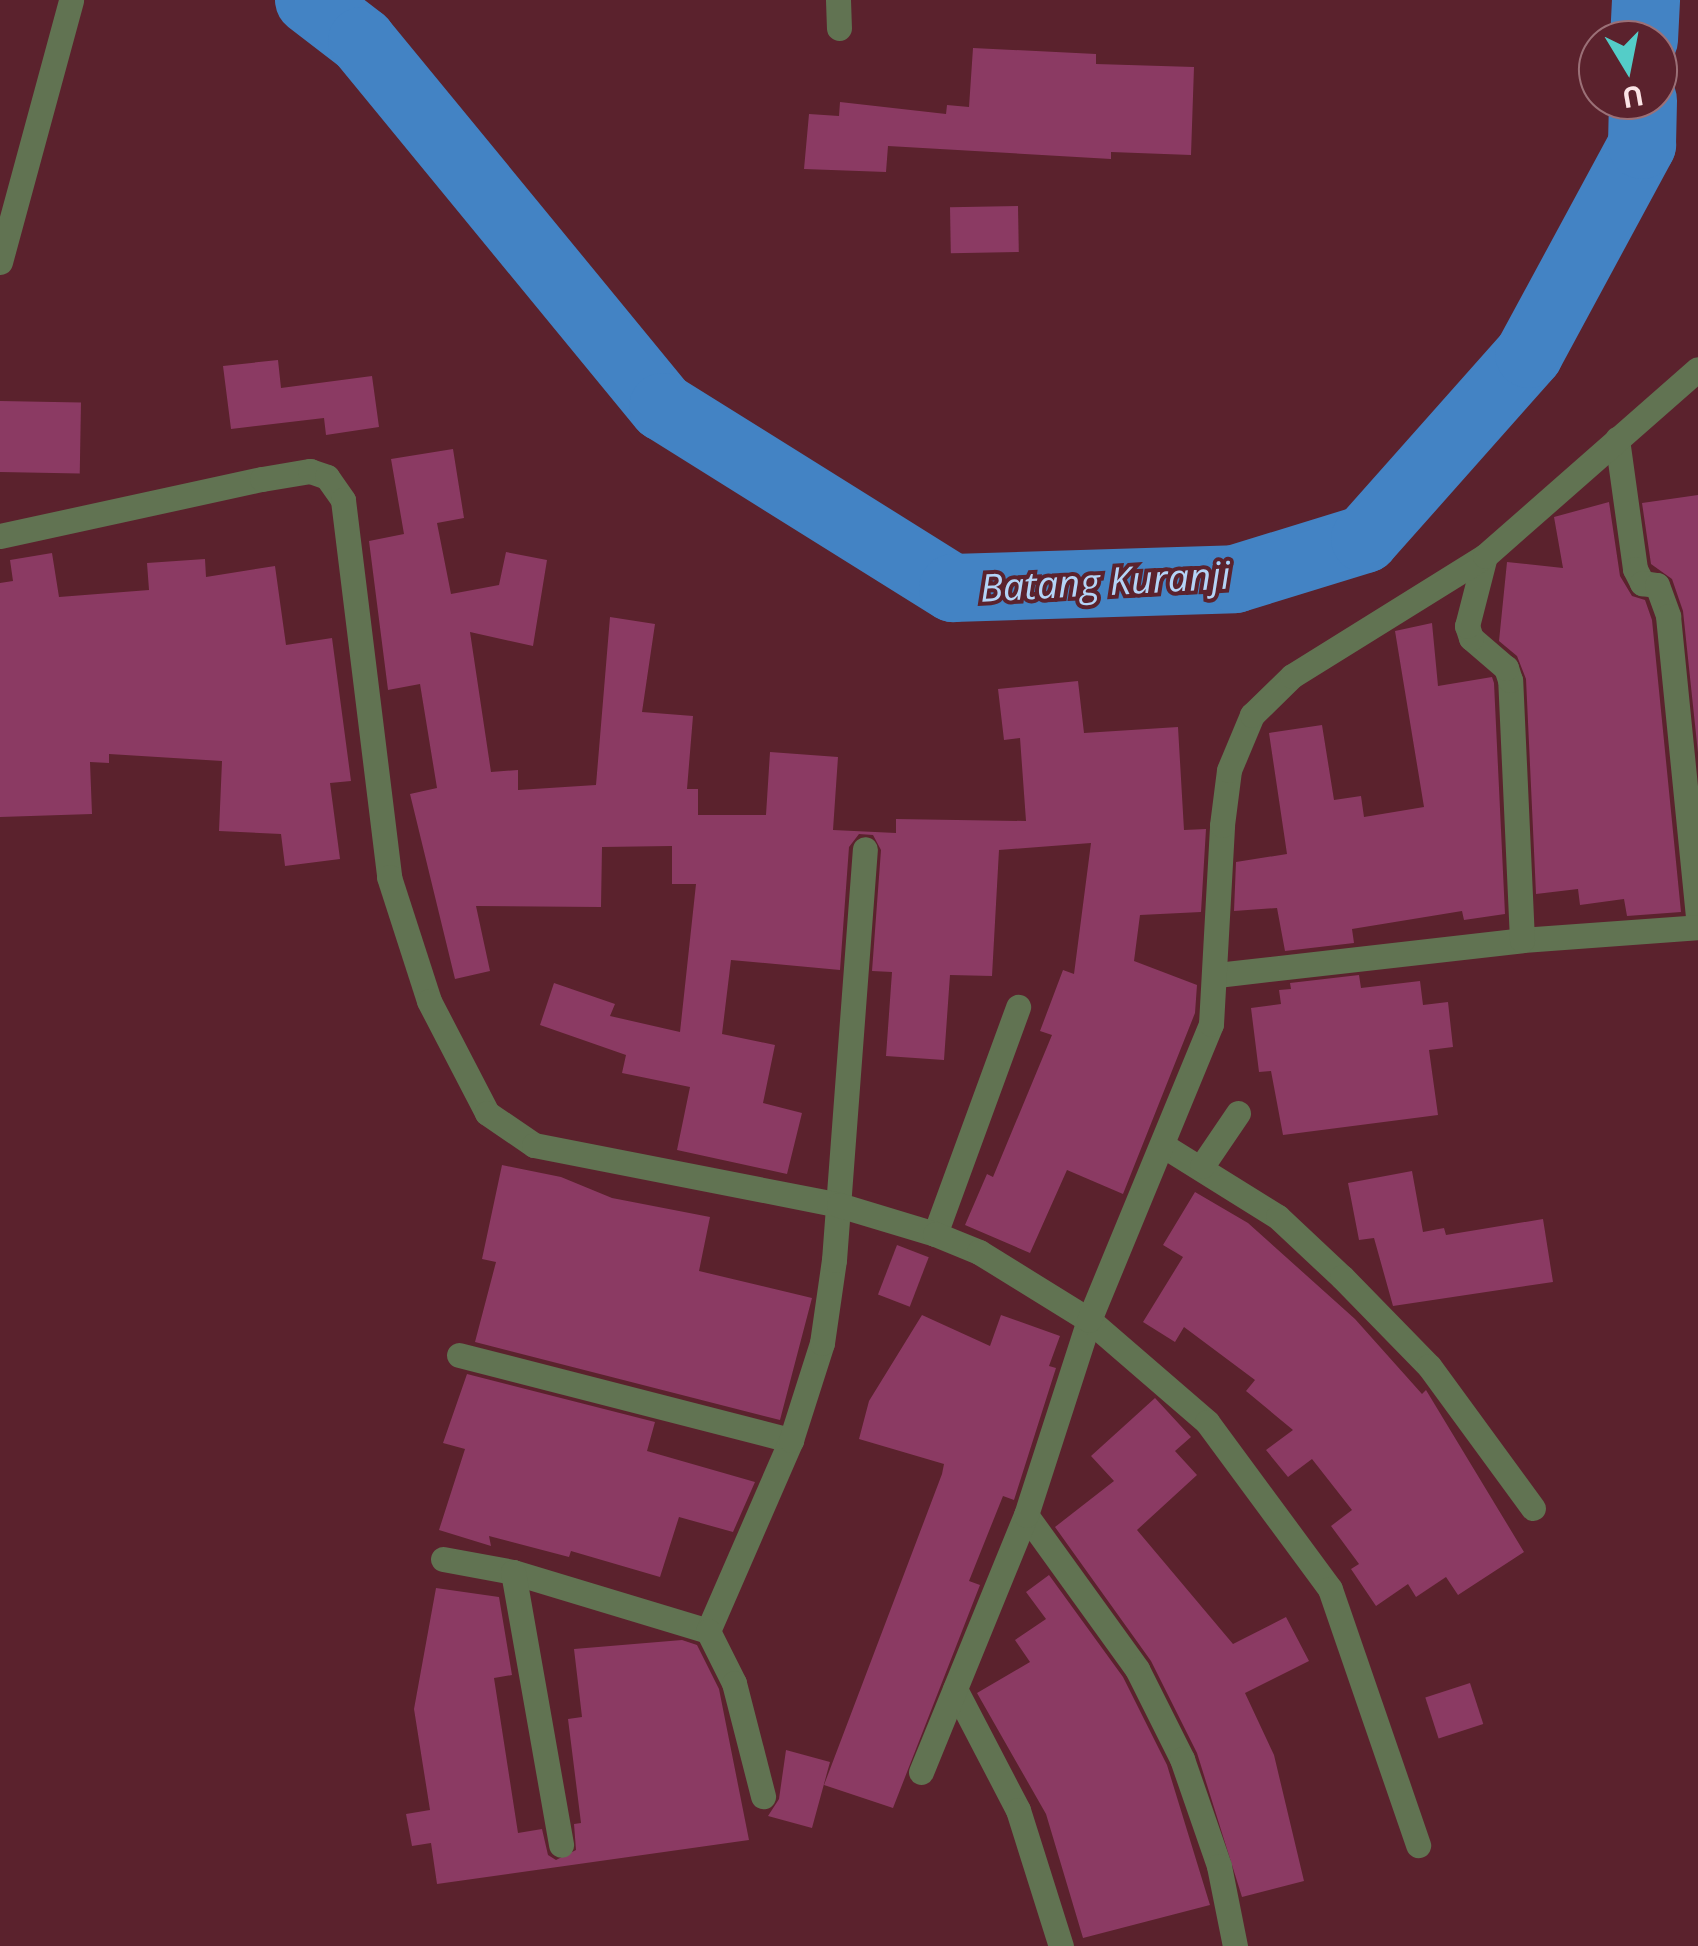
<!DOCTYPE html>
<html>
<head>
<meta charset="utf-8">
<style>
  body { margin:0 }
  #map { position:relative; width:1698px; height:1946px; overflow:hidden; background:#5b222d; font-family:"Open Sans",sans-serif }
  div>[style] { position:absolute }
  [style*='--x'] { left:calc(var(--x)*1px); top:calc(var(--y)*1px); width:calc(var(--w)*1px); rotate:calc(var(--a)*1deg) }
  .river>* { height:68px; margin:-34px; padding:0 34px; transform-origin:34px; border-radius:34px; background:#4383c4 }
  .building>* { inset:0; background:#8b3a63; transform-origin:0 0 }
  .minor>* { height:25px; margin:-12.5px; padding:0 12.5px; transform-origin:12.5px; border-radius:12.5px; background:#617352 }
  .tertiary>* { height:25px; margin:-12.5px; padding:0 12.5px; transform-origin:12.5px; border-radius:12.5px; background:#617352 }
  span { translate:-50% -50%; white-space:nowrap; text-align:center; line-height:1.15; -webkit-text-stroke:8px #5b222d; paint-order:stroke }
  .water-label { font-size:38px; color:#b4d4f7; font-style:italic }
  .north { position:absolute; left:1578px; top:20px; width:100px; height:100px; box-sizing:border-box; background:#5b222d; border:2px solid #9b7077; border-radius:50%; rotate:170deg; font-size:28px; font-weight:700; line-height:40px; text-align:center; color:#fbe4e6 }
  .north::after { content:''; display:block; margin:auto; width:35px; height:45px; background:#54cdc8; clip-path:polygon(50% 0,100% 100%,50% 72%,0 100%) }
</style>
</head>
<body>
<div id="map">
  <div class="river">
    <div style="--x:309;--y:0;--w:67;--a:37.7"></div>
    <div style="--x:362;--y:41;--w:474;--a:50.6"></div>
    <div style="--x:663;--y:407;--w:342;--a:32"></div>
    <div style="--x:953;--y:588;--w:282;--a:-1.8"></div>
    <div style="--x:1235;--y:579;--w:136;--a:-17.1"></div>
    <div style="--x:1365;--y:539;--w:247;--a:-48.4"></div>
    <div style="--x:1529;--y:354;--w:238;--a:-61.6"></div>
    <div style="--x:1642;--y:145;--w:45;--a:-88.7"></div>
    <div style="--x:1644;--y:40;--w:40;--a:-87.1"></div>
  </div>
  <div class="building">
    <div style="clip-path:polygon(973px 48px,1096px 54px,1096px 64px,1194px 67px,1191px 155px,1111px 152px,1111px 159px,888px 146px,886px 172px,804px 169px,809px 114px,839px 116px,840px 102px,946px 114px,947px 105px,969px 107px)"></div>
    <div style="left:1018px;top:206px;width:46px;height:68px;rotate:89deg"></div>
    <div style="clip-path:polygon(278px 360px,281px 388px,372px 376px,379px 427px,326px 435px,324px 418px,231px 429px,223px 366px)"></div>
    <div style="left:0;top:401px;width:81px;height:71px;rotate:1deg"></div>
    <div style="clip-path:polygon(453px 449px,464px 518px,437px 523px,451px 594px,499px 585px,506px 552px,547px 560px,533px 646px,470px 632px,491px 772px,518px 770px,518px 790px,596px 785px,610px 617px,655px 624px,642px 712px,693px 716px,687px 789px,698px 789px,698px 815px,766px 815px,770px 752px,838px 757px,833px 830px,896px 833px,896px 819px,1026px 821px,1020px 738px,1004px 740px,998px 689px,1078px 681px,1084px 733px,1178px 727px,1184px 830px,1206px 829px,1201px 912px,1140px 915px,1134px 961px,1197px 985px,1195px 1013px,1123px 1194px,1067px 1170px,1030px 1253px,965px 1225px,987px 1174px,993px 1177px,1052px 1035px,1040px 1031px,1063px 970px,1074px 974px,1091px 843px,999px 850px,992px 976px,950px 975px,944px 1060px,886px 1056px,892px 972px,872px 971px,881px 850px,873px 835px,859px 834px,849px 847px,840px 970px,731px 960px,722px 1034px,775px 1045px,763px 1103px,802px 1113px,787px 1174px,677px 1150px,690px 1087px,622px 1073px,626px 1055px,540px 1025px,554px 983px,615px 1004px,610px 1016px,680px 1032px,696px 884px,672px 884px,672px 846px,602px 847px,601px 907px,476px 906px,490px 971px,455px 979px,410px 794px,437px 788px,420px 684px,388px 690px,369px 541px,404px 534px,391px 459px)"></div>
    <div style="clip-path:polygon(1698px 495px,1698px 753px,1683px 611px,1672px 579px,1651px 564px,1642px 503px)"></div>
    <div style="clip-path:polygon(1609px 502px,1620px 576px,1632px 596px,1645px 600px,1652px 620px,1681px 912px,1627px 916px,1624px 899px,1580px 905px,1578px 889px,1536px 894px,1526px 679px,1517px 656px,1499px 641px,1507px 562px,1563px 568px,1554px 517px)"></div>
    <div style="clip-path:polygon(52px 553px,59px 597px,149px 590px,147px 563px,205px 559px,206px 577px,275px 566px,286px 645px,332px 638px,351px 781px,330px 783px,340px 859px,285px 866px,281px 834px,219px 831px,222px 761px,109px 754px,109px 763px,90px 762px,92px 814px,0 817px,0 583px,13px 581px,10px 560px)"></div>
    <div style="clip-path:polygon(1432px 623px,1438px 686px,1492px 677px,1494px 683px,1505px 914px,1464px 920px,1462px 911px,1352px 929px,1354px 943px,1285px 951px,1277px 908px,1234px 911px,1236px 862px,1287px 854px,1269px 733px,1322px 725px,1334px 800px,1361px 796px,1364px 817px,1424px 807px,1395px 631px)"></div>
    <div style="clip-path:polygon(1359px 975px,1361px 988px,1420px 981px,1423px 1005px,1448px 1002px,1453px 1047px,1429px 1050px,1438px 1115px,1283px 1135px,1271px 1071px,1259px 1072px,1251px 1008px,1281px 1004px,1279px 990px,1291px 989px,1290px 983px)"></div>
    <div style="clip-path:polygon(502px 1165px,561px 1177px,612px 1198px,710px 1217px,699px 1271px,812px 1298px,780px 1420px,475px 1342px,496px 1262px,482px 1259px)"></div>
    <div style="clip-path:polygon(1412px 1171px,1423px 1232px,1444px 1228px,1446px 1235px,1543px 1219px,1553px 1282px,1393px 1306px,1374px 1238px,1359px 1240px,1348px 1183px)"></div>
    <div style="clip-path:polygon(1195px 1192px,1248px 1223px,1355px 1319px,1422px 1394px,1426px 1390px,1524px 1552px,1458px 1595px,1446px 1577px,1416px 1597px,1408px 1584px,1376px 1606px,1351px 1569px,1359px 1564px,1331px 1526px,1352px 1510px,1312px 1459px,1288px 1477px,1266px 1450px,1293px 1430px,1246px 1391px,1255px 1380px,1184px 1327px,1175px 1342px,1143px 1322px,1183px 1257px,1163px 1245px)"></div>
    <div style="left:897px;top:1245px;width:34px;height:53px;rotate:21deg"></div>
    <div style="clip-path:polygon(922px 1315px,990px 1346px,1001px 1315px,1060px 1336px,1049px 1366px,1056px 1368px,1014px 1500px,1003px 1496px,969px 1581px,980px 1585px,893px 1808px,824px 1785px,942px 1474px,944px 1464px,859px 1439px,869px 1401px)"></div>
    <div style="clip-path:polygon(467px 1374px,655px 1422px,647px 1451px,755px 1482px,733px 1532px,679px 1517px,660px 1577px,571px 1551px,569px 1557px,489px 1536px,491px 1546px,439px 1530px,465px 1449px,443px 1443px)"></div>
    <div style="clip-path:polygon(1155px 1398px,1191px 1437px,1175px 1451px,1197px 1475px,1137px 1530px,1233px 1644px,1286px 1617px,1309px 1661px,1245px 1693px,1274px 1755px,1304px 1881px,1242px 1897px,1197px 1753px,1151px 1661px,1055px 1527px,1114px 1481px,1091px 1456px)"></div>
    <div style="clip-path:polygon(1049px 1575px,1123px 1677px,1167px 1765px,1210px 1905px,1083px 1938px,1046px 1814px,977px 1693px,1030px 1662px,1015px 1640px,1046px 1619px,1026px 1592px)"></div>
    <div style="clip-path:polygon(436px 1588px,499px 1597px,512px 1675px,494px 1678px,518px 1833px,542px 1829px,548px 1855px,556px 1860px,576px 1850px,574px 1824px,581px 1823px,568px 1719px,582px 1717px,574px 1649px,682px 1640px,697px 1645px,719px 1689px,749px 1840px,437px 1884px,431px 1843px,412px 1846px,406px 1814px,430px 1810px,414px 1709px)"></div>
    <div style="left:1470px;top:1683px;width:43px;height:47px;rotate:72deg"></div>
    <div style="clip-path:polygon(786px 1750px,830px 1762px,812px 1828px,768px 1816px,779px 1799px)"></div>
  </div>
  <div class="minor">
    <div style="--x:838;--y:0;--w:28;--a:88"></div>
    <div style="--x:1617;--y:439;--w:131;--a:82.1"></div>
    <div style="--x:1635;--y:569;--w:16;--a:63"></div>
    <div style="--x:1642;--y:583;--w:15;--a:8"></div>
    <div style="--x:1657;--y:585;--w:33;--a:70"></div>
    <div style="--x:1668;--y:616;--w:301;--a:84.3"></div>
    <div style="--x:1522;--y:940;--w:176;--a:-4.2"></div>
    <div style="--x:1217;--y:975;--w:307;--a:-6.5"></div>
    <div style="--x:1522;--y:940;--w:260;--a:-92.6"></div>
    <div style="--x:1510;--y:680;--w:13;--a:-108"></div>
    <div style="--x:1506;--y:668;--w:46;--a:-139.4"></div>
    <div style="--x:1471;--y:638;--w:13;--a:-108"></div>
    <div style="--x:1467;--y:626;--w:72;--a:-75.6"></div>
    <div style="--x:1164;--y:1146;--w:134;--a:31.9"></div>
    <div style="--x:1278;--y:1217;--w:88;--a:43.2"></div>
    <div style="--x:1342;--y:1277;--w:124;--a:45.7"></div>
    <div style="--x:1429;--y:1366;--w:176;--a:53.8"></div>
    <div style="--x:1202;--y:1166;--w:64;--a:-55.8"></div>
    <div style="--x:935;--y:1234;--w:242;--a:-69.9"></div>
    <div style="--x:459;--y:1355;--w:343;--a:14.4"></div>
    <div style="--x:1026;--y:1515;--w:190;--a:54.2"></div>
    <div style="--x:1137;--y:1669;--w:101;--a:63.4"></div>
    <div style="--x:1182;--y:1759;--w:113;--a:70.9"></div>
    <div style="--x:1219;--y:1866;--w:82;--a:78.7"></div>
    <div style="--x:443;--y:1559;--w:71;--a:10.5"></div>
    <div style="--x:513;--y:1572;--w:204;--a:16.8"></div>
    <div style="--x:708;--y:1631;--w:208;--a:-66.5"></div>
    <div style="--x:791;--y:1440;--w:102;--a:-72.3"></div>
    <div style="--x:822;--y:1343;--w:84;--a:-81.8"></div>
    <div style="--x:834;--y:1260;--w:412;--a:-85.7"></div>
    <div style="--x:513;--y:1572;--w:277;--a:80"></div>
    <div style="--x:708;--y:1631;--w:58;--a:63.4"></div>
    <div style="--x:734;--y:1683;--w:117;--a:75.6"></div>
    <div style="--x:955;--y:1689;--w:136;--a:62.5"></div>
    <div style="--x:1018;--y:1810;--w:143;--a:72.5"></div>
    <div style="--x:921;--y:1772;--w:278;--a:-67.8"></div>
    <div style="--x:1026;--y:1515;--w:205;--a:-72.1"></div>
    <div style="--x:1089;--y:1320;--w:156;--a:40.8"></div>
    <div style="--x:1207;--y:1422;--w:207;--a:53.6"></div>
    <div style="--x:1330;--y:1589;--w:271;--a:71"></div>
  </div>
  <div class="tertiary">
    <div style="--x:0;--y:262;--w:271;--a:-74.8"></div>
    <div style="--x:0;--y:536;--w:268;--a:-12.3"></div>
    <div style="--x:262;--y:479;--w:49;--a:-9.5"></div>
    <div style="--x:310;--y:471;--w:18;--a:19"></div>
    <div style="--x:327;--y:477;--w:28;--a:55"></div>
    <div style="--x:343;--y:500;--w:380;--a:83"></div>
    <div style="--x:389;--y:877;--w:130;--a:72.1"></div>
    <div style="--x:429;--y:1001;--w:126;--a:62.6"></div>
    <div style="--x:487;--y:1113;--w:57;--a:34.2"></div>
    <div style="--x:534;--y:1145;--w:311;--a:11.1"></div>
    <div style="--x:839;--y:1205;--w:100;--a:16.8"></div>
    <div style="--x:935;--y:1234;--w:48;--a:22.2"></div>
    <div style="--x:979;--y:1252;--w:129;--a:31.7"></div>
    <div style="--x:1089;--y:1320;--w:320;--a:-67.6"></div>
    <div style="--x:1211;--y:1024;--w:199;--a:-86.8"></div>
    <div style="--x:1222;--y:825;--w:55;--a:-82.7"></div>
    <div style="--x:1229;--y:770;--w:60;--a:-67.3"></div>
    <div style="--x:1252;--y:715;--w:56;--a:-44.3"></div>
    <div style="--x:1292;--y:676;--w:227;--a:-31.9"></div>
    <div style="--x:1485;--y:556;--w:283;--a:-41.3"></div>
  </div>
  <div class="water-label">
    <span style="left:1105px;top:581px;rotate:-3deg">Batang Kuranji</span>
  </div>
  <div class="north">U</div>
</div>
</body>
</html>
